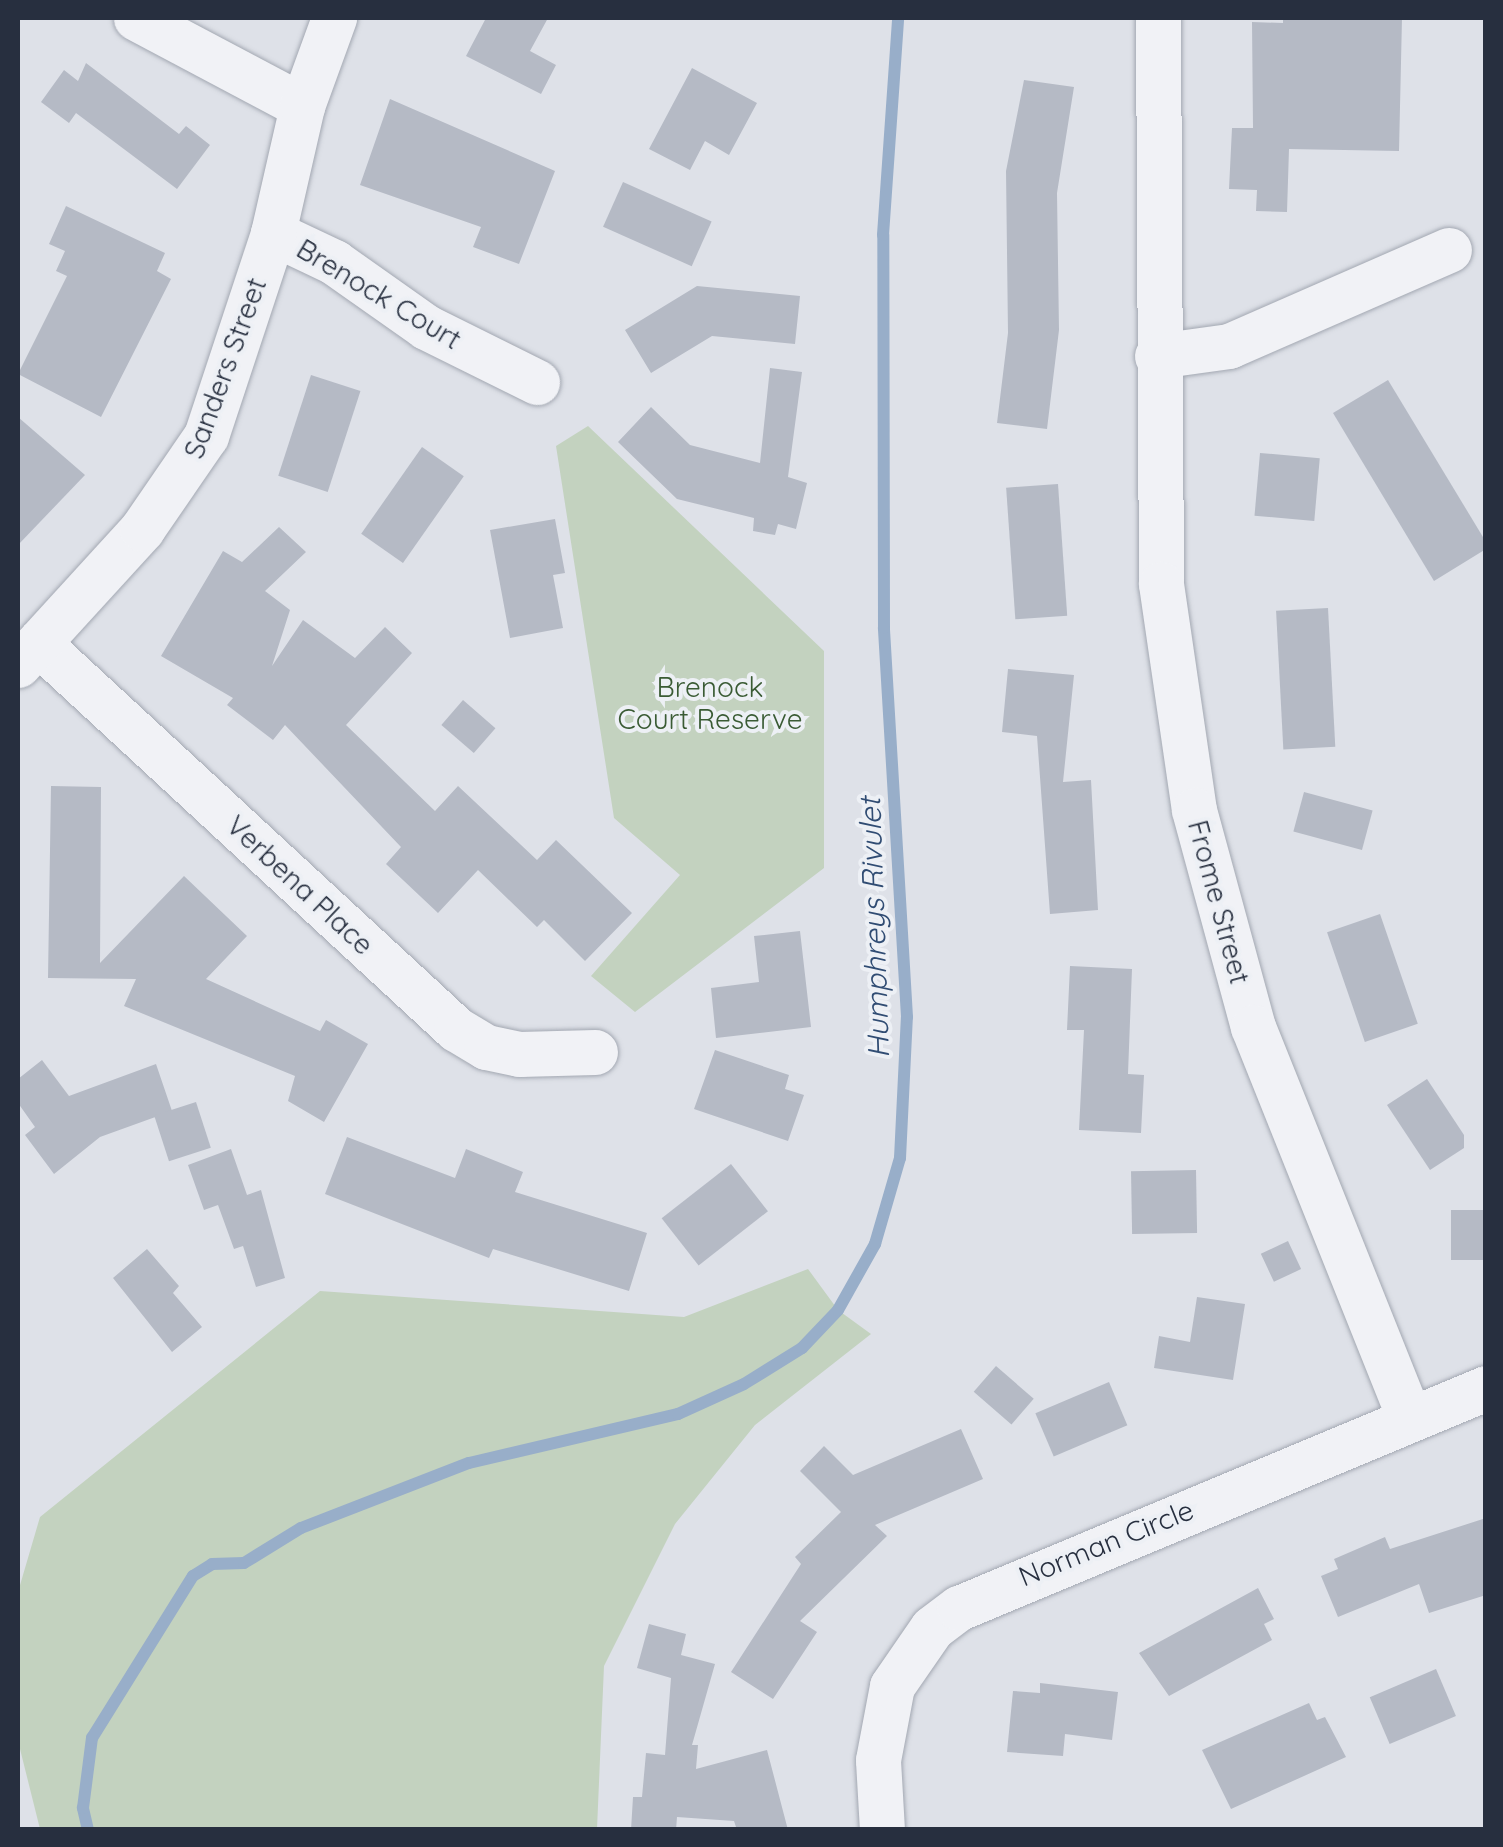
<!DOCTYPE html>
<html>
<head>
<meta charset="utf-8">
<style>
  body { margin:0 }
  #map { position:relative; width:1503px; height:1847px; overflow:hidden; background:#dee1e8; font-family:Quicksand,sans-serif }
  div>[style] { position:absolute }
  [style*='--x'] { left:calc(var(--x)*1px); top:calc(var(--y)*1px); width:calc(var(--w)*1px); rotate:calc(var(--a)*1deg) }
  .green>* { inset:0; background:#c3d2bf }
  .stream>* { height:12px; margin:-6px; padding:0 6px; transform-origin:6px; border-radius:6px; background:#98aec9 }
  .building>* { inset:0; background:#b5bac5; transform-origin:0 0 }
  .roads { filter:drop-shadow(0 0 2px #a3a8b2) drop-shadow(0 0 2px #a3a8b2) }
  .minor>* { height:45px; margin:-22.5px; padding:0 22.5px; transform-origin:22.5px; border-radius:22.5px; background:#f1f2f6 }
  span { translate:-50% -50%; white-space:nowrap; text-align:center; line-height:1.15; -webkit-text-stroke:8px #edf0f5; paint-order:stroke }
  .street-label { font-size:28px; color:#272f3f }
  .park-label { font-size:28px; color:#3a5b34 }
  .water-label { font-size:30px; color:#304c73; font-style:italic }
  .frame { position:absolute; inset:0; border:20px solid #272f3f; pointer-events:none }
</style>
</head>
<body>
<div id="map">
  <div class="green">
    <div style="clip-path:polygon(588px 426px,824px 651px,824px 868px,635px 1012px,591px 976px,680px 875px,614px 818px,556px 446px)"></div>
    <div style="clip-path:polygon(808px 1269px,838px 1310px,871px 1334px,755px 1425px,675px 1524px,604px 1666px,597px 1829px,40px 1829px,18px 1741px,18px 1592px,40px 1517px,320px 1291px,684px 1317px)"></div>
  </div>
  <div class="stream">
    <div style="--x:88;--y:1830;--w:23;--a:-103"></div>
    <div style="--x:83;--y:1808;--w:71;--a:-82.7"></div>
    <div style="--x:92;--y:1738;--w:191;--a:-58.1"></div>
    <div style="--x:193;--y:1576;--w:22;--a:-32"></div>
    <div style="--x:212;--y:1564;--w:32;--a:-2"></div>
    <div style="--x:244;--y:1563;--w:67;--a:-31.6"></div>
    <div style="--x:301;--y:1528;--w:180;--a:-21.2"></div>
    <div style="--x:469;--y:1463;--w:215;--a:-13.2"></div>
    <div style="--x:678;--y:1414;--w:72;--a:-24.4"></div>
    <div style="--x:744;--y:1384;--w:68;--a:-31.8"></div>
    <div style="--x:802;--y:1348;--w:52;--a:-46.5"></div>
    <div style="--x:838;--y:1310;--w:76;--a:-60.7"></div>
    <div style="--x:875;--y:1244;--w:90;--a:-73.8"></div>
    <div style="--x:900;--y:1158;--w:141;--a:-87.2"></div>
    <div style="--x:907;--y:1017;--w:390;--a:-93.4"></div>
    <div style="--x:884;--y:628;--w:393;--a:-90.1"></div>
    <div style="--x:883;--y:235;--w:218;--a:-86"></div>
  </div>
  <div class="building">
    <div style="clip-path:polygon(486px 18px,548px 18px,530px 51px,556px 65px,541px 94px,466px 56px)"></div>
    <div style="clip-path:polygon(1283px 18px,1402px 18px,1399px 151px,1289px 149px,1287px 212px,1256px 211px,1257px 190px,1229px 189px,1232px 128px,1253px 128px,1252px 22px,1283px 23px)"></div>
    <div style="clip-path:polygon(86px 63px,179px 134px,186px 126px,210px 145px,177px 189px,76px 113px,69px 123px,41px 102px,64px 70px,78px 81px)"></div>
    <div style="clip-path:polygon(692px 68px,757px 103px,729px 155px,705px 141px,690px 170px,649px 149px)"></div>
    <div style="clip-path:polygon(1024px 80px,1074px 87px,1057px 193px,1059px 330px,1047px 429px,997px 423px,1008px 333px,1006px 171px)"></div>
    <div style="clip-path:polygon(390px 99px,555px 171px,519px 264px,473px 247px,481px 227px,360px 185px)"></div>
    <div style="left:623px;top:182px;width:97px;height:49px;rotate:24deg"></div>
    <div style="clip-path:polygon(66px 206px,165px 253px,157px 271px,171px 279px,101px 417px,18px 374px,67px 276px,56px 271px,65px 251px,49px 244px)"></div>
    <div style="clip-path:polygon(697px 286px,800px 296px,795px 344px,712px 336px,651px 373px,625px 330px)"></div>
    <div style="clip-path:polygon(770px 368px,802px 372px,788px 477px,807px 483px,796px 529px,778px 524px,775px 535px,753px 531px,754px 518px,677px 499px,618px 442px,651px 407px,690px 445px,760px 463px)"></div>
    <div style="left:311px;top:375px;width:52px;height:106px;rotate:18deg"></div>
    <div style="clip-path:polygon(1388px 380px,1486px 542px,1486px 549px,1434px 581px,1333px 413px)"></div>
    <div style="clip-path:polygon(18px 417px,85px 475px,18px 545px)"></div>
    <div style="left:422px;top:447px;width:51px;height:106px;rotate:35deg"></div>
    <div style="left:1260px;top:453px;width:60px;height:63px;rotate:5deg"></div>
    <div style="left:1058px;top:484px;width:132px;height:52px;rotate:86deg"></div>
    <div style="clip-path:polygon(555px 519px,565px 573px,553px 575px,563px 628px,510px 638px,490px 530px)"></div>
    <div style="clip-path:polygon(279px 527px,306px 552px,265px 591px,290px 610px,272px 666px,303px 620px,355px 658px,385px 627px,412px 653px,346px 725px,435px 811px,458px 786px,537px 860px,556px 840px,632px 913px,585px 961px,544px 920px,537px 927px,478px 870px,438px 913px,386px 864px,401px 847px,285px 725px,273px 740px,227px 705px,233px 698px,161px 656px,223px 551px,242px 562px)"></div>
    <div style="left:1328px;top:608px;width:139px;height:52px;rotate:87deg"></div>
    <div style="clip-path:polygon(1008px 669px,1074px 675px,1063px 782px,1091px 780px,1098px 910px,1050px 914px,1037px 736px,1002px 732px)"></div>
    <div style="left:463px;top:700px;width:43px;height:33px;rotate:41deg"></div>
    <div style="clip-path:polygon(51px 786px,101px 787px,100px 963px,184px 876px,247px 936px,206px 979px,320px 1031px,326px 1020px,368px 1044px,324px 1122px,288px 1101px,295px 1076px,124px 1006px,136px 979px,48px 978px)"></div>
    <div style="left:1304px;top:792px;width:71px;height:41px;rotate:15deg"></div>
    <div style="left:1380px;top:914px;width:116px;height:56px;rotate:71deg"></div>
    <div style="clip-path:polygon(800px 931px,811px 1027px,716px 1038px,711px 988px,759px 982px,754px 936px)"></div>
    <div style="clip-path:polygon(1070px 966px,1132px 969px,1128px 1074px,1144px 1075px,1141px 1133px,1079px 1130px,1084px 1030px,1067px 1030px)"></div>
    <div style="clip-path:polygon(715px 1050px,789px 1075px,785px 1089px,804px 1095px,788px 1141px,694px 1109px)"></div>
    <div style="clip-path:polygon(42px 1060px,69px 1096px,156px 1064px,172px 1111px,100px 1137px,54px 1174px,25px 1135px,35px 1127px,18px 1103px,18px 1079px)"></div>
    <div style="clip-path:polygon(1427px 1079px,1464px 1135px,1464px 1148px,1430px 1170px,1387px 1105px)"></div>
    <div style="left:196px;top:1102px;width:48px;height:44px;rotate:72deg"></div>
    <div style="clip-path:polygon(347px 1137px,455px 1178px,466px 1149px,523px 1172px,515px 1192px,647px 1233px,629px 1291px,493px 1249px,489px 1258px,325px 1194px)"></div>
    <div style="clip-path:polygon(231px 1149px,247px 1195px,261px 1190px,285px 1278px,256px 1287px,243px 1246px,234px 1249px,218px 1205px,204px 1210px,188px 1165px)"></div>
    <div style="left:731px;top:1164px;width:60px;height:88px;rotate:52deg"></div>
    <div style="left:1196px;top:1170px;width:63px;height:65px;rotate:89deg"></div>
    <div style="left:1486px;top:1210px;width:50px;height:35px;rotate:90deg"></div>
    <div style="left:1288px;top:1241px;width:31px;height:30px;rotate:65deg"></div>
    <div style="clip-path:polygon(147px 1249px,179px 1286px,173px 1293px,202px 1327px,172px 1352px,113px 1278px)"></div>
    <div style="clip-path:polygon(1197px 1297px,1245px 1304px,1233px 1380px,1154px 1368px,1159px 1336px,1190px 1342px)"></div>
    <div style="left:996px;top:1366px;width:50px;height:34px;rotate:41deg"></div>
    <div style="left:1109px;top:1382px;width:47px;height:80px;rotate:67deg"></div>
    <div style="clip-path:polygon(961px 1429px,983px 1479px,875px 1525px,887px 1536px,800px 1621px,817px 1632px,773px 1699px,731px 1672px,801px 1564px,795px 1557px,841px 1512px,800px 1471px,824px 1446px,853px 1475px)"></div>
    <div style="clip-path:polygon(1486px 1518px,1486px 1595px,1429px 1613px,1419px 1584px,1338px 1617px,1321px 1576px,1338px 1569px,1334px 1559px,1385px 1537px,1390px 1549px)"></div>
    <div style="clip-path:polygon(1258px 1588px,1274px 1619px,1264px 1624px,1272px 1640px,1169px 1696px,1139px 1653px)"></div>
    <div style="clip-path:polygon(649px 1624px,686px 1634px,681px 1655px,715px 1664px,692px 1745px,698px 1745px,696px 1769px,767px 1750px,788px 1830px,737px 1830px,734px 1821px,677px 1817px,676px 1830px,631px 1830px,633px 1797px,642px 1797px,646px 1753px,665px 1755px,671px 1678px,637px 1668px)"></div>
    <div style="left:1436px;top:1669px;width:51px;height:72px;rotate:67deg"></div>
    <div style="clip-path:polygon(1040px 1683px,1118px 1692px,1112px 1740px,1065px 1734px,1063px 1756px,1007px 1752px,1013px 1691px,1040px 1693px)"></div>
    <div style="clip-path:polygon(1309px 1703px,1317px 1720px,1325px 1717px,1346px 1757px,1231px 1809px,1202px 1750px)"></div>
  </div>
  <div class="roads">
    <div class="minor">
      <div style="--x:136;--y:18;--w:188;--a:27.9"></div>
      <div style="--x:1158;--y:18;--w:566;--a:89.7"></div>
      <div style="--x:1161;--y:584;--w:228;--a:81.7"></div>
      <div style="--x:1194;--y:810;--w:225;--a:74.8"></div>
      <div style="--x:1253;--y:1027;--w:422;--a:68.2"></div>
      <div style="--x:273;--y:233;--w:68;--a:25.4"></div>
      <div style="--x:334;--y:262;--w:113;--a:35.2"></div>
      <div style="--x:426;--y:327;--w:124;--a:26.4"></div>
      <div style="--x:1157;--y:356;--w:73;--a:-7.9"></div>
      <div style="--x:1229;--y:346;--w:240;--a:-23.6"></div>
      <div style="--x:38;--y:643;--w:569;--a:42.72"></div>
      <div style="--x:456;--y:1029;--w:35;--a:31"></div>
      <div style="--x:486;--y:1047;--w:34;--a:12"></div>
      <div style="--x:519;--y:1054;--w:76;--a:-1.5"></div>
      <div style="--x:18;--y:665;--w:184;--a:-47.6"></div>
      <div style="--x:142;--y:529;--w:113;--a:-55.5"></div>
      <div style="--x:206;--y:436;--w:214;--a:-71.7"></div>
      <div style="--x:273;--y:233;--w:130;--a:-77.1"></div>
      <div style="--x:302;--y:106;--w:94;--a:-70"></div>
      <div style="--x:882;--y:1830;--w:70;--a:-93.3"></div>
      <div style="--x:878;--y:1760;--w:75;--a:-79.3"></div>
      <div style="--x:892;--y:1686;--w:70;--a:-55.4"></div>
      <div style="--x:932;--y:1628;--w:34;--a:-37"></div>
      <div style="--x:959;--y:1608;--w:571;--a:-22.66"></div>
    </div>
  </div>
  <div class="street-label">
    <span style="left:379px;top:294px;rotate:31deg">Brenock Court</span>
    <span style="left:225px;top:368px;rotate:-70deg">Sanders Street</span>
    <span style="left:300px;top:885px;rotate:43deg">Verbena Place</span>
    <span style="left:1219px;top:902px;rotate:75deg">Frome Street</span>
    <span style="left:1106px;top:1543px;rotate:-22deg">Norman Circle</span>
  </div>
  <div class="park-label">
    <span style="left:710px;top:703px">Brenock<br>Court Reserve</span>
  </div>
  <div class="water-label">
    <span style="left:874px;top:928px;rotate:-92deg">Humphreys Rivulet</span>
  </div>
  <div class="frame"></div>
</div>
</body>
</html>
